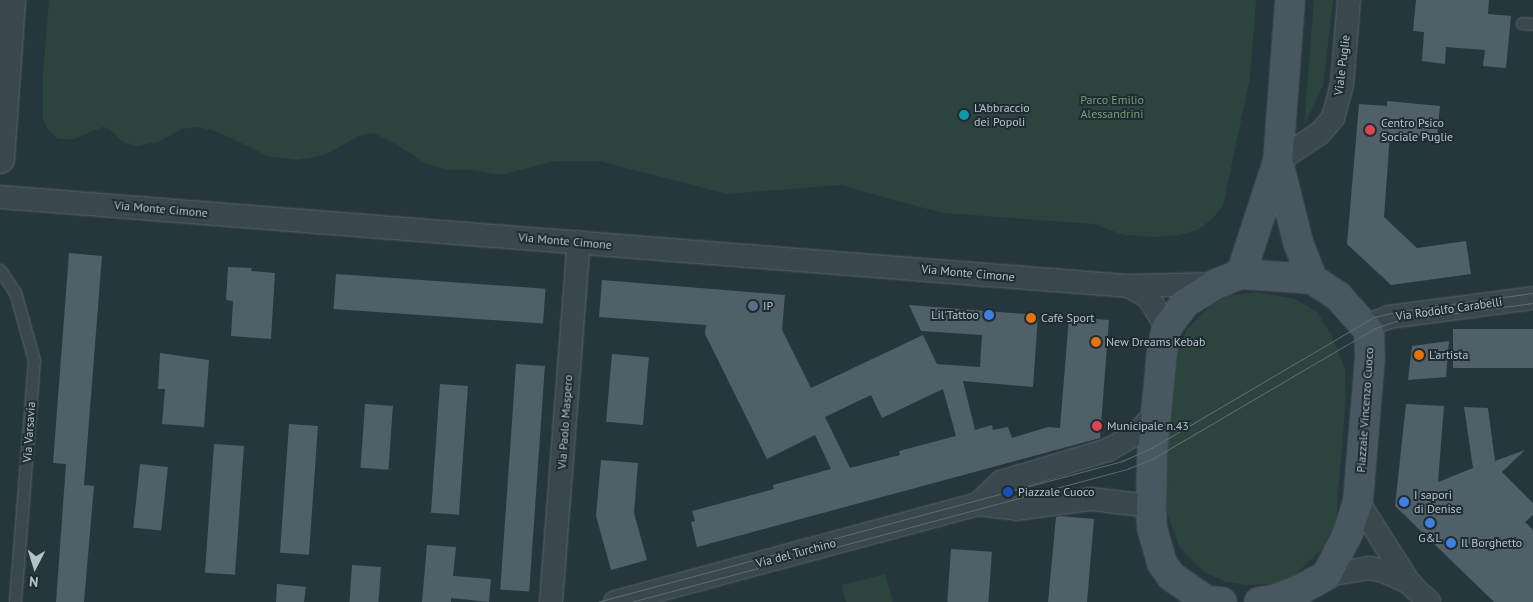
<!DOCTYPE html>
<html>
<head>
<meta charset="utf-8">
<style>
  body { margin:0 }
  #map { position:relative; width:1533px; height:602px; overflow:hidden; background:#26363d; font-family:"PT Sans",sans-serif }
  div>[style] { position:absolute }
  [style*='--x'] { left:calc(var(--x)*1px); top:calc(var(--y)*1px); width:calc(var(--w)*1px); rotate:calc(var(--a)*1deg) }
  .green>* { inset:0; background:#2c433e }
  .building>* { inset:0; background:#506068; transform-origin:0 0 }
  .roads { filter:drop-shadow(0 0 1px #58656b) drop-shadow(0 0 1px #58656b) }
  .service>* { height:11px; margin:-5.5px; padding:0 5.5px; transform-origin:5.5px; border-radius:5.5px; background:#3a474d }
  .minor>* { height:22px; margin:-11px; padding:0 11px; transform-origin:11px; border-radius:11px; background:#3a474d }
  .tertiary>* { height:28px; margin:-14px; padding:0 14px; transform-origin:14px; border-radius:14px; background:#3a474d }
  .secondary>* { height:28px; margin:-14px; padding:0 14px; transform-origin:14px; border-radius:14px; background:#495760 }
  .tram>* { height:1px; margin:-0.5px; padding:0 0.5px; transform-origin:0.5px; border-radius:0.5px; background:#5d6c74 }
  .dots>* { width:14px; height:14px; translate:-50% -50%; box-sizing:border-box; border:2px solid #1f2c33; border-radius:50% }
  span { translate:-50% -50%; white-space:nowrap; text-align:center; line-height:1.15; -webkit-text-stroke:4px #1f2c33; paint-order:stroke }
  .street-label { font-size:12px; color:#b6c2c8 }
  .park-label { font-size:12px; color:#779d76 }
  .poi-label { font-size:12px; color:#b6c2c8 }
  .left { translate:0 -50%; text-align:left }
  .right { translate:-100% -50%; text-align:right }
  .north { position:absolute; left:10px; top:542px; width:50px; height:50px; -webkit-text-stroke:4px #1f2c33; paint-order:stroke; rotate:185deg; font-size:14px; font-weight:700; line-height:20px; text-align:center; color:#b6c2c8 }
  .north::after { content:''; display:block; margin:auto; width:18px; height:22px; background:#b6c2c8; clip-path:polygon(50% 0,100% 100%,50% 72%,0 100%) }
</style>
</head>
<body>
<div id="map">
  <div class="green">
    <div style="clip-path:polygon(49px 0,1256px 0,1250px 78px,1223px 206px,1212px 219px,1199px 229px,1180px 235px,1156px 237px,1124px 235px,1093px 224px,942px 213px,840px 185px,727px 194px,599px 161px,555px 161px,501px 175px,473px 170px,449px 170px,427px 164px,389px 140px,373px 133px,359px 136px,325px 155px,296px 160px,268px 156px,218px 132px,199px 127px,182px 129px,160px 141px,138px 146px,123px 142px,109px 129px,103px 127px,74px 139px,58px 139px,47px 128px,43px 119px,43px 73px)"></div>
    <div style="clip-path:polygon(1314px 0,1333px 0,1323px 86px,1304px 125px)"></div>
    <div style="clip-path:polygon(1257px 292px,1295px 299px,1317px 312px,1331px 334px,1345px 369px,1346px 397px,1336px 521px,1322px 549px,1295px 575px,1272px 584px,1247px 585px,1225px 582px,1203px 571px,1180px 548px,1167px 513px,1166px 477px,1174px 357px,1187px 329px,1212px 304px,1231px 295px)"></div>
    <div style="clip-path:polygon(885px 574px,893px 602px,846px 602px,841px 585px)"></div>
  </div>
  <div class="building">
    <div style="clip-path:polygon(1416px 0,1489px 0,1488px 14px,1511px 16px,1506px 68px,1483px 66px,1485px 50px,1446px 47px,1445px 64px,1422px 61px,1424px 32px,1413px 31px)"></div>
    <div style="clip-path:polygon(1387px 101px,1440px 106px,1437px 137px,1390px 134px,1384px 217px,1417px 248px,1466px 241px,1471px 274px,1391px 285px,1347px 244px,1359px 104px,1387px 106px)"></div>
    <div style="clip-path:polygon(69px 253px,102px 256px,84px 485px,94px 486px,84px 602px,56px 602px,66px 464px,53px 463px)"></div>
    <div style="clip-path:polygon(228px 267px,252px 268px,251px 271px,275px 273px,271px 339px,231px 336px,233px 301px,226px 300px)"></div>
    <div style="left:336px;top:274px;width:210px;height:35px;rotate:4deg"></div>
    <div style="clip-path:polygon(evenodd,602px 280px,785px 295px,782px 330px,811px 388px,923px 335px,937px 364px,980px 367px,982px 335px,921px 331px,909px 305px,1038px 315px,1033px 387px,963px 381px,975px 430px,992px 425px,993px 430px,1008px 427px,1012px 438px,1048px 427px,1060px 428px,1069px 317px,1109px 320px,1100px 438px,697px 547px,691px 522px,695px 521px,692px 511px,774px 489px,773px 485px,831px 469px,815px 435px,767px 459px,705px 334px,706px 325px,599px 317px,602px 280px,943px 389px,956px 436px,899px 451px,900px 455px,850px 468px,825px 417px,871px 395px,882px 418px,943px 389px)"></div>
    <div style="left:1533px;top:329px;width:39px;height:80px;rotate:90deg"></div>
    <div style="clip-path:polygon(1449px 341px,1446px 377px,1408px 380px,1412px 346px)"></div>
    <div style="clip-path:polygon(160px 353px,209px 360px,204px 427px,162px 424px,165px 389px,158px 389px)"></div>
    <div style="left:612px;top:354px;width:37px;height:68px;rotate:5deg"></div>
    <div style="left:516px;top:364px;width:29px;height:226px;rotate:4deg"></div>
    <div style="left:440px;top:384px;width:28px;height:129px;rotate:4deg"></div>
    <div style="left:365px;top:404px;width:28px;height:64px;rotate:4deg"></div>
    <div style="clip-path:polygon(1406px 404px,1444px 406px,1438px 482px,1473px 468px,1464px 407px,1488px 408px,1495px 461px,1525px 450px,1502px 472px,1533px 503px,1533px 515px,1525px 522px,1533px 530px,1533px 602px,1494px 602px,1395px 506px)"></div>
    <div style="left:289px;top:424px;width:29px;height:129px;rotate:4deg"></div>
    <div style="left:214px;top:444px;width:30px;height:129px;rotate:4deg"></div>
    <div style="clip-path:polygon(601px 460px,638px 463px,634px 513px,647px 560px,611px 570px,596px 516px)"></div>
    <div style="left:140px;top:464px;width:28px;height:64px;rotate:6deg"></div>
    <div style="clip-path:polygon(1060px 516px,1094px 519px,1087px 602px,1048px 602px,1056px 517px)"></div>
    <div style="clip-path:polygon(427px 545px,456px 547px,453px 576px,491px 579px,489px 602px,451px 598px,451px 602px,422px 602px)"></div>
    <div style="left:951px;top:549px;width:41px;height:53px;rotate:4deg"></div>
    <div style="left:352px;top:565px;width:29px;height:37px;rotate:4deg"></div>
    <div style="clip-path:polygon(277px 584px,306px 587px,304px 602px,276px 602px)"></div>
  </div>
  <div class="roads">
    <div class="service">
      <div style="--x:1522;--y:23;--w:11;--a:5"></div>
      <div style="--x:0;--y:270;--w:27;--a:56"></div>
      <div style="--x:15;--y:292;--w:71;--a:74.4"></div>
      <div style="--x:34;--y:360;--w:243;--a:94.5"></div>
    </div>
    <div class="minor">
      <div style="--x:1278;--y:161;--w:50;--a:-33.7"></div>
      <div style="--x:1320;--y:133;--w:20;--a:-49"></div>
      <div style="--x:1333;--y:118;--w:34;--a:-75"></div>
      <div style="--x:1342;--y:85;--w:85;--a:-85.3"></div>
      <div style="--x:0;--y:197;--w:1133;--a:4.51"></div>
      <div style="--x:1129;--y:286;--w:87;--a:-1.3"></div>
      <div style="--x:1129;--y:286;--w:22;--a:30"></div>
      <div style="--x:1148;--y:297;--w:36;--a:58"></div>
      <div style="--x:1366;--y:326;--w:25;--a:-21"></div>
      <div style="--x:1389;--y:317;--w:145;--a:-7.5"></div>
      <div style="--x:1358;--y:502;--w:97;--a:57.6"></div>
      <div style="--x:1410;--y:584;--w:26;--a:43"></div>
      <div style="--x:978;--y:504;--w:32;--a:-44"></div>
      <div style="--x:1001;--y:482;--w:112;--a:-16.7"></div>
      <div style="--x:1108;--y:450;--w:34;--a:-30"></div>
      <div style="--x:1137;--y:433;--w:28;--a:-46"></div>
      <div style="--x:1327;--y:575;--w:44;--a:-9.2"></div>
      <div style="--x:1370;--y:568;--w:13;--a:13"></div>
      <div style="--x:1383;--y:571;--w:30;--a:24"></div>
      <div style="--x:551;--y:602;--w:361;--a:-85.6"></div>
      <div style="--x:615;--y:602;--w:376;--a:-15.1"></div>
      <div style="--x:978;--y:504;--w:38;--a:7"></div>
      <div style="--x:1016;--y:509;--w:76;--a:-7.6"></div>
      <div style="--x:1091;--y:499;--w:60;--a:6.7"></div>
    </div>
    <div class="tertiary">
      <div style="--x:0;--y:159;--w:159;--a:-86"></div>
    </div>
    <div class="secondary">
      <div style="--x:1278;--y:161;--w:83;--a:76.1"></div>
      <div style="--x:1298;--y:242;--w:40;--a:69"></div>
      <div style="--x:1241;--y:274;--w:119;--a:-71.9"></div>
      <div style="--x:1278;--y:161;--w:161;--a:-85.7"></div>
      <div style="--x:1222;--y:602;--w:15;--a:-176"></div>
      <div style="--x:1207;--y:601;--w:44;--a:-145.2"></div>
      <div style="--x:1171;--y:576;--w:16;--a:-125"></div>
      <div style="--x:1162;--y:563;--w:36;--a:-106"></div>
      <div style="--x:1152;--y:528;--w:22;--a:-93"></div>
      <div style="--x:1151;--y:506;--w:52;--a:-88.9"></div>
      <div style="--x:1152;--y:454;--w:104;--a:-84.5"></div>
      <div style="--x:1162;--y:350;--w:24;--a:-78"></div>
      <div style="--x:1167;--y:327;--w:30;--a:-53"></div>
      <div style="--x:1185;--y:303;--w:36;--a:-32"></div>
      <div style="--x:1216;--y:284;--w:27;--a:-22"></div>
      <div style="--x:1241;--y:274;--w:71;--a:4"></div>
      <div style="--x:1312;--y:279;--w:31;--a:33"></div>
      <div style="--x:1338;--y:296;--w:47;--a:48.5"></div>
      <div style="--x:1369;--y:331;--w:27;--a:88"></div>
      <div style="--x:1370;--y:358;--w:144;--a:94.8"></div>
      <div style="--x:1358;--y:502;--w:33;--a:108"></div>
      <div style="--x:1348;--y:533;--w:47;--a:116.6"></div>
      <div style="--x:1327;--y:575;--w:29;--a:151"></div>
      <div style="--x:1302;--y:589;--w:31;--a:159"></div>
      <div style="--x:1273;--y:600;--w:14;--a:172"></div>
    </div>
  </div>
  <div class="tram">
    <div style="--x:597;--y:602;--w:544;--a:-15.03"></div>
    <div style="--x:1122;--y:461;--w:34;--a:-24"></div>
    <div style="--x:1153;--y:447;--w:256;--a:-30.5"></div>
    <div style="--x:1374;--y:317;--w:28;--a:-13"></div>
    <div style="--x:1401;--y:311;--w:133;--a:-7.8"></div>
    <div style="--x:631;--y:602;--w:514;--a:-15.01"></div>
    <div style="--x:1127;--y:469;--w:27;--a:-22"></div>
    <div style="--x:1152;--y:459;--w:259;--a:-30.4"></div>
    <div style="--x:1375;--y:328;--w:23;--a:-18"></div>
    <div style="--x:1397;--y:321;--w:137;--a:-7.5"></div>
  </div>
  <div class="dots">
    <div style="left:964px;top:115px;background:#0f9aa8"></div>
    <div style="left:1370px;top:130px;background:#e0444e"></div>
    <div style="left:753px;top:306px;background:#5c6f8a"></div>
    <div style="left:989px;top:315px;background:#3f7fe0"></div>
    <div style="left:1031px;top:318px;background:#e8710a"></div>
    <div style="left:1096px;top:342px;background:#e8710a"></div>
    <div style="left:1419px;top:355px;background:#e8710a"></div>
    <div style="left:1097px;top:426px;background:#e0444e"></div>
    <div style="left:1008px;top:492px;background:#1a4fb4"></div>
    <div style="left:1404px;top:502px;background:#3f7fe0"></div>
    <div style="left:1430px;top:523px;background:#3f7fe0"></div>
    <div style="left:1451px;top:543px;background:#3f7fe0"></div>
  </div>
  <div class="street-label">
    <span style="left:1342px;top:65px;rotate:-83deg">Viale Puglie</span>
    <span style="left:161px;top:209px;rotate:5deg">Via Monte Cimone</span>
    <span style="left:565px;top:241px;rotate:5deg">Via Monte Cimone</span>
    <span style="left:968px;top:273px;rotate:5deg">Via Monte Cimone</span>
    <span style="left:1449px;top:309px;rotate:-8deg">Via Rodolfo Carabelli</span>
    <span style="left:1365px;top:410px;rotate:-86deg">Piazzale Vincenzo Cuoco</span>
    <span style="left:565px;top:422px;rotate:-86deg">Via Paolo Maspero</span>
    <span style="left:29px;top:432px;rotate:-86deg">Via Varsavia</span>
    <span style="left:796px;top:553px;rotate:-15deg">Via del Turchino</span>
  </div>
  <div class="park-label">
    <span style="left:1112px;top:107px">Parco Emilio<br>Alessandrini</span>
  </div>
  <div class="poi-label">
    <span class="left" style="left:974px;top:115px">L’Abbraccio<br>dei Popoli</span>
    <span class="left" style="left:1381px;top:130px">Centro Psico<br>Sociale Puglie</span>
    <span class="left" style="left:763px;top:306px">IP</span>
    <span class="right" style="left:979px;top:315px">Lil'Tattoo</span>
    <span class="left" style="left:1041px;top:318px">Cafè Sport</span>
    <span class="left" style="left:1106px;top:342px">New Dreams Kebab</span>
    <span class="left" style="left:1429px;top:355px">L'artista</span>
    <span class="left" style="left:1107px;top:426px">Municipale n.43</span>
    <span class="left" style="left:1018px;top:492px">Piazzale Cuoco</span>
    <span class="left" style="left:1414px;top:502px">I sapori<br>di Denise</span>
    <span style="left:1430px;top:538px">G&amp;L</span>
    <span class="left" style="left:1461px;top:543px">Il Borghetto</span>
  </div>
  <div class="north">N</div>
</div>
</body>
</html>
